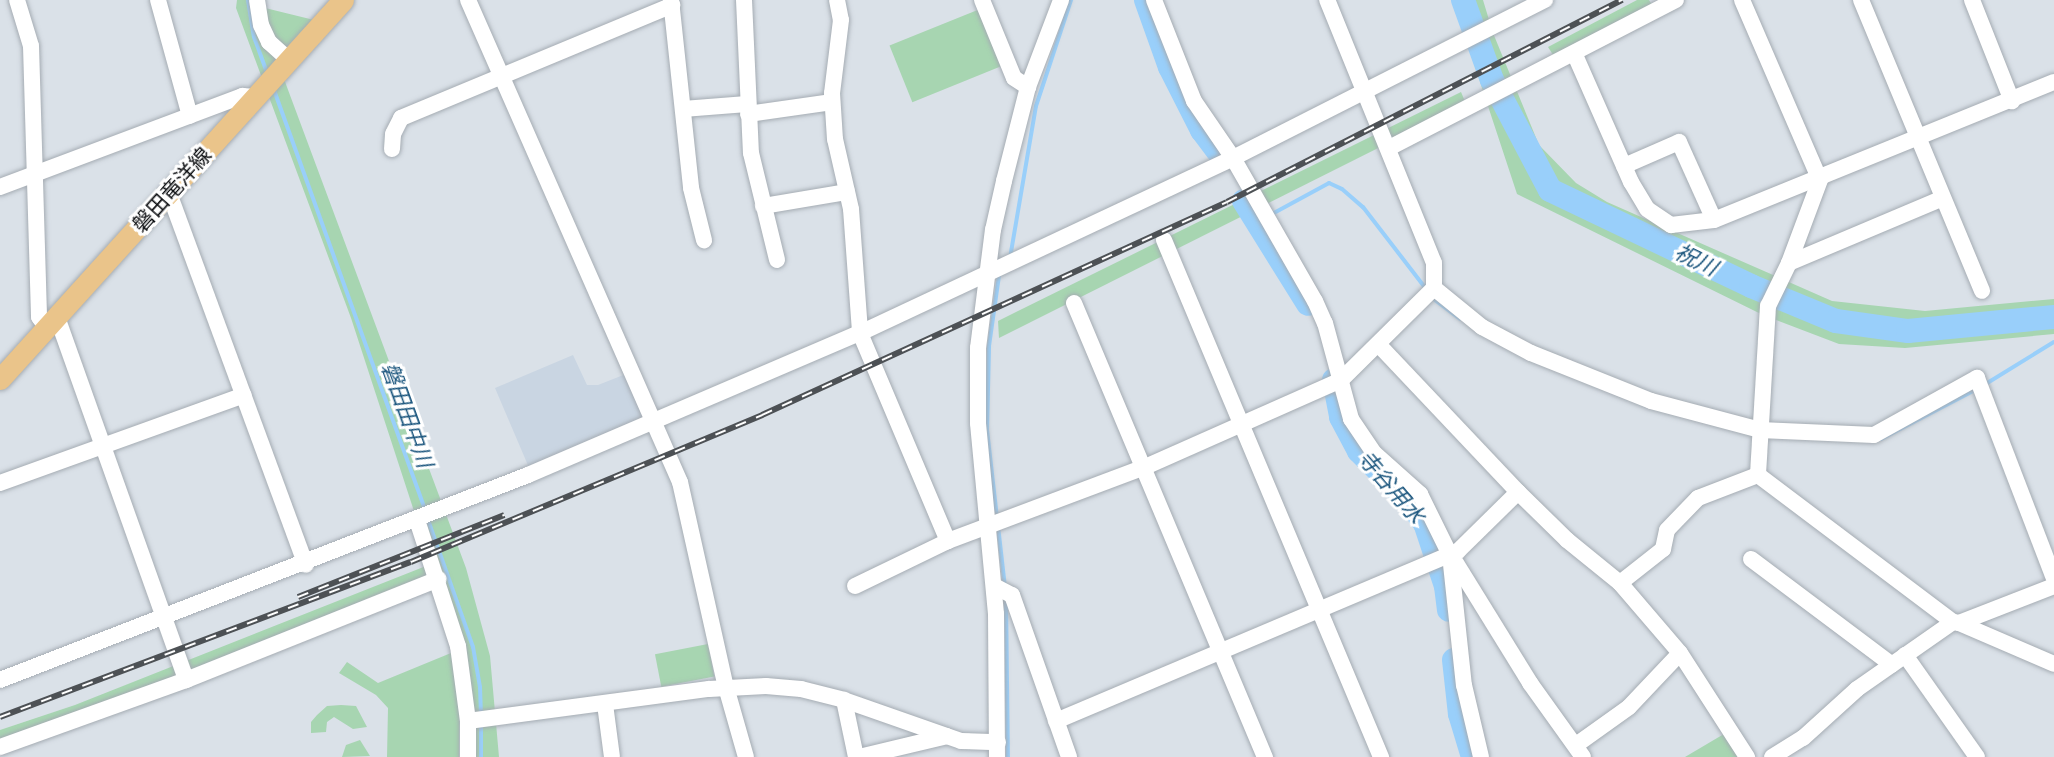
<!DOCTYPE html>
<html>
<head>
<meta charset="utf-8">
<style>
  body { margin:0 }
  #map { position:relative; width:2054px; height:757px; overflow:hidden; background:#dae1e8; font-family:Montserrat,"Noto Sans JP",sans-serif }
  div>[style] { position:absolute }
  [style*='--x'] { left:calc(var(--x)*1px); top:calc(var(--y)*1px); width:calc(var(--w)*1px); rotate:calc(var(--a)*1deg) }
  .built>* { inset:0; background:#c9d5e2 }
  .green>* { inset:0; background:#a7d5b1; transform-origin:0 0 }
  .stream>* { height:4px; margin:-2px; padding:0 2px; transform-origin:2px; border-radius:2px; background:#99cffa }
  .river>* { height:24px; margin:-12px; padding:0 12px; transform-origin:12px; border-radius:12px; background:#99cffa }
  .roads { filter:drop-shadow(0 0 2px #a5acb3) drop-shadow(0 0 2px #a5acb3) }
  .minor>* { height:16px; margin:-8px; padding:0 8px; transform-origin:8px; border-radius:8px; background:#fff }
  .major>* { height:21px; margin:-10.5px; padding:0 10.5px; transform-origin:10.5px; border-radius:10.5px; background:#eac48a }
  .rail>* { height:6px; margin-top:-3px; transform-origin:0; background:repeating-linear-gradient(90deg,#fff 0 11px,#4d5155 0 22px); box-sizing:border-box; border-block:2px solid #4d5155 }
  span { translate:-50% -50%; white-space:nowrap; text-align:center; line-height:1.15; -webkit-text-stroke:6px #fff; paint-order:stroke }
  .street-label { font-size:21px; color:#0b0d10 }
  .water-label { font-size:22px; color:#1a557d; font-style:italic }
</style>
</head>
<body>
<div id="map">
  <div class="built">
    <div style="clip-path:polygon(573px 355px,587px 385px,598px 385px,626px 374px,647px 421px,530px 470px,495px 388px)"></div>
  </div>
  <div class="green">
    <div style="clip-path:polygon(237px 0,257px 0,257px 6px,314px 20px,281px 71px,466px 568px,490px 656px,499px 757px,468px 757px,458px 646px,351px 318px,236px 8px)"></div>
    <div style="clip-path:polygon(1453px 0,1483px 0,1493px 33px,1539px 145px,1576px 183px,1607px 202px,1832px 301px,1925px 311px,2054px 299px,2054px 334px,1905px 348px,1839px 344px,1763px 315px,1517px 194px)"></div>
    <div style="clip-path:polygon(1637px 0,1649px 0,1652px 5px,1555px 58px,1548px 47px)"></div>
    <div style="left:985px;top:7px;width:61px;height:103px;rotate:68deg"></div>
    <div style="clip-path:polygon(1461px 92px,1466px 104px,999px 338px,998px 321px)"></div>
    <div style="clip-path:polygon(426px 566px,429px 583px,0 746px,0 730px,75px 705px)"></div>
    <div style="left:708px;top:644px;width:33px;height:54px;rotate:79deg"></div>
    <div style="clip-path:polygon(451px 653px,460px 699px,459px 757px,387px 757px,388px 708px,376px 695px,339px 673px,347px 662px,378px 683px)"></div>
    <div style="clip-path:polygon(341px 705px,356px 706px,367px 727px,353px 729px,334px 717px,327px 722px,326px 732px,311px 733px,311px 722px,317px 715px,327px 706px)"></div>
    <div style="clip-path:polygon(1729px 731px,1745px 757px,1685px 757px)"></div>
    <div style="clip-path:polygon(360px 740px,370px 756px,342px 757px,346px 745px)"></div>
  </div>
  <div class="stream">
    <div style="--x:248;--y:0;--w:37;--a:81"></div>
    <div style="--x:254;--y:37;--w:37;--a:70"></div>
    <div style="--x:274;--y:90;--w:446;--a:70.2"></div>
    <div style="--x:1272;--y:214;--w:65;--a:-28.5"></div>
    <div style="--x:1329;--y:183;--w:14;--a:25"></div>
    <div style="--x:1342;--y:189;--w:28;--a:41"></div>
    <div style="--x:1363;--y:207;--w:105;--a:52.4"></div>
    <div style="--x:1010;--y:258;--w:154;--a:-80.3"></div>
    <div style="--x:1036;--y:106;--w:112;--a:-71.7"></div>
    <div style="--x:1431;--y:297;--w:36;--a:37"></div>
    <div style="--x:1984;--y:385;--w:82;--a:-31.6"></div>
    <div style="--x:1881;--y:439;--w:106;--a:-27.5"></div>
    <div style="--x:997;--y:518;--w:89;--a:-96.5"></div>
    <div style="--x:987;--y:430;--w:84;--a:-88.6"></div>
    <div style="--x:989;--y:346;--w:71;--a:-81.9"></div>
    <div style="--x:428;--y:520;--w:135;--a:70.5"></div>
    <div style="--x:473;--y:647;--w:41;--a:80.1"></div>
    <div style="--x:480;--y:687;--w:27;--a:88"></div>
    <div style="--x:998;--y:526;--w:61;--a:83.5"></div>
    <div style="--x:1006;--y:600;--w:157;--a:89.3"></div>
    <div style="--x:481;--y:725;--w:32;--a:90"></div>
  </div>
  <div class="river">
    <div style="--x:1146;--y:0;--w:71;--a:70.3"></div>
    <div style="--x:1170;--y:67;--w:71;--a:63.1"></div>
    <div style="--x:1202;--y:130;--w:34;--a:53"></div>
    <div style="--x:1463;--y:0;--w:85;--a:70.1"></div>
    <div style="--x:1492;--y:80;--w:124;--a:62.2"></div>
    <div style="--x:1550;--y:190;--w:223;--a:25.5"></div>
    <div style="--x:1751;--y:286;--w:92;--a:22.4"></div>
    <div style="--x:1836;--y:321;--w:73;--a:7.9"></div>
    <div style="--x:1908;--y:331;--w:147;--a:-5.5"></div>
    <div style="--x:1244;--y:201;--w:121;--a:58.1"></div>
    <div style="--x:1334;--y:380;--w:38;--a:79"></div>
    <div style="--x:1341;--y:417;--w:38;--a:62"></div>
    <div style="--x:1359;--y:451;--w:69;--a:45"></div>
    <div style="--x:1408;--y:500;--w:29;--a:54"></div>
    <div style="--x:1425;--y:523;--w:66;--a:71.6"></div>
    <div style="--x:1446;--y:586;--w:24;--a:83"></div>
    <div style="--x:1454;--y:660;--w:54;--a:83.7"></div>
    <div style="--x:1460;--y:714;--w:45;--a:73.2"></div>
  </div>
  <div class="roads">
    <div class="minor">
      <div style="--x:17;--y:0;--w:48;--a:73.1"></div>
      <div style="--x:31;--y:46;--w:271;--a:88.3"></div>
      <div style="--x:39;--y:317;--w:14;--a:54"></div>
      <div style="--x:158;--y:0;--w:120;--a:74.6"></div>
      <div style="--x:257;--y:0;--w:25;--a:81"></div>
      <div style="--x:261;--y:25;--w:19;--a:65"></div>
      <div style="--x:269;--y:42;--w:28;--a:42"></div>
      <div style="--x:468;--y:0;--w:527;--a:66.26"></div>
      <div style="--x:680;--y:482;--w:210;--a:77.4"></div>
      <div style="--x:726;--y:687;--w:73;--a:74.1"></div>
      <div style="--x:671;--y:0;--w:189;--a:83.9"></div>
      <div style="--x:691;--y:188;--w:54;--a:76"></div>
      <div style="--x:744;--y:0;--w:153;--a:87.4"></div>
      <div style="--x:751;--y:153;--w:110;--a:76.3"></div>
      <div style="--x:837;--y:0;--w:20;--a:79"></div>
      <div style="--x:841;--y:20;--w:74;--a:97"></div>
      <div style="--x:832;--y:93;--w:46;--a:86.3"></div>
      <div style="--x:835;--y:139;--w:72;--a:77.1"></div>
      <div style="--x:851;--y:209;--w:124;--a:85.8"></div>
      <div style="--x:860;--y:333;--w:226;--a:67.1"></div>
      <div style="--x:982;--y:0;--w:84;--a:67.7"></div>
      <div style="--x:1014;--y:78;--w:17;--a:33"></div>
      <div style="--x:1154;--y:0;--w:109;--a:68.4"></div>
      <div style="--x:1194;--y:101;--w:69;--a:55.6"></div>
      <div style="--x:1233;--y:158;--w:165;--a:60.2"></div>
      <div style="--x:1315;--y:301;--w:24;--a:66"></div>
      <div style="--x:1325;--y:323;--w:99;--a:74.8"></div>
      <div style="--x:1351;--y:419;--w:41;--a:55.9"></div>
      <div style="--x:1374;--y:453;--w:62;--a:41.7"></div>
      <div style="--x:1420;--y:494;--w:68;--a:63.8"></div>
      <div style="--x:1450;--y:555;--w:131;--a:83.9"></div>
      <div style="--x:1464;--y:685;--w:74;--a:76.7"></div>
      <div style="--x:1742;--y:0;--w:196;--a:66.6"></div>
      <div style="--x:1820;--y:180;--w:89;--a:110.5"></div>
      <div style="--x:1789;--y:263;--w:48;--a:116"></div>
      <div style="--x:1768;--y:306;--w:169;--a:93.4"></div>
      <div style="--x:1861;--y:0;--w:315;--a:67.4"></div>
      <div style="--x:1972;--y:0;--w:109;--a:68.4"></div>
      <div style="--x:1575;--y:55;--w:139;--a:66.2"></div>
      <div style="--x:1631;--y:182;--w:31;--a:59"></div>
      <div style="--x:1647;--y:209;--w:29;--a:34"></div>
      <div style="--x:1671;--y:225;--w:43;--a:-6.6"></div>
      <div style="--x:1714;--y:220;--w:367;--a:-22.1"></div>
      <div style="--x:683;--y:109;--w:64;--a:-4.5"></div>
      <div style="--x:748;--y:114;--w:85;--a:-8.1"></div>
      <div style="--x:1389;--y:148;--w:323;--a:-27.3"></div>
      <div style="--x:392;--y:149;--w:15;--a:-86"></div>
      <div style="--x:393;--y:134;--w:18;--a:-63"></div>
      <div style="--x:401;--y:118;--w:294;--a:-22.6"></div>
      <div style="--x:1624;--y:166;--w:60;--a:-23.6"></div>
      <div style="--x:1679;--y:142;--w:85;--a:65.8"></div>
      <div style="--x:0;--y:187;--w:259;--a:-20.6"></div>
      <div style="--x:242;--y:96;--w:14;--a:4"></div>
      <div style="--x:169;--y:193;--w:396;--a:69.8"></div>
      <div style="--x:763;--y:206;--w:85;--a:-9.5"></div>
      <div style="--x:1164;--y:240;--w:561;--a:67.23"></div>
      <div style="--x:1789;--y:263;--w:167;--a:-22.9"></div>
      <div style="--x:1434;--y:288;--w:62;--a:39.1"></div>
      <div style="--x:1482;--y:327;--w:55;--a:28"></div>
      <div style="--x:1531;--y:353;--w:129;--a:21.8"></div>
      <div style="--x:1651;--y:401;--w:113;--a:14.9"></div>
      <div style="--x:1760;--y:430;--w:114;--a:2.5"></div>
      <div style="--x:1874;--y:435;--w:118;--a:-29"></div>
      <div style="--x:1977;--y:378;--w:215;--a:69"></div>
      <div style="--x:1074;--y:303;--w:493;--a:67.2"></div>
      <div style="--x:57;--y:317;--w:385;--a:70.4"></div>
      <div style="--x:1378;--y:344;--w:204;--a:46.6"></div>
      <div style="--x:1518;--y:492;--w:69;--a:44.4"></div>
      <div style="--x:1567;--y:540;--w:68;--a:39.1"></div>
      <div style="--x:1620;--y:583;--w:92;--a:49.4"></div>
      <div style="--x:1680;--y:653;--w:124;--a:57.2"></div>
      <div style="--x:0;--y:483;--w:259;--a:-19.8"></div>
      <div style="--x:417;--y:520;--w:133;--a:72"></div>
      <div style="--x:458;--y:646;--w:76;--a:82.4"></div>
      <div style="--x:468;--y:721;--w:36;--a:90"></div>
      <div style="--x:1751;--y:559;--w:176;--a:36.9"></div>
      <div style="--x:1456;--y:563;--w:141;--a:58.3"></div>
      <div style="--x:1530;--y:683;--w:91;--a:54.4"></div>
      <div style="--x:1620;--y:583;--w:55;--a:-38.3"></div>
      <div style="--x:1663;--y:549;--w:19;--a:-78"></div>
      <div style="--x:1667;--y:530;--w:45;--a:-45.9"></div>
      <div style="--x:1698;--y:498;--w:64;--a:-21"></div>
      <div style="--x:1758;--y:475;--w:244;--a:37"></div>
      <div style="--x:855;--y:586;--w:103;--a:-25.8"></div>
      <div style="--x:948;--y:541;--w:210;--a:-20.6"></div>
      <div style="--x:1145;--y:467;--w:214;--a:-23.9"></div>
      <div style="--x:1341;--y:380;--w:131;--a:-44.7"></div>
      <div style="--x:1434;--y:288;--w:25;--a:-90"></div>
      <div style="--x:1434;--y:263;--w:284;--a:-112.1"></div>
      <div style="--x:994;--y:586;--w:20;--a:27"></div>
      <div style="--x:1012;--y:595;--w:172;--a:70.6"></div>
      <div style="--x:1959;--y:623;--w:103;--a:23.3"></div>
      <div style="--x:1905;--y:655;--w:125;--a:54.8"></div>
      <div style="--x:0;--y:680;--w:566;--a:-21.22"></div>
      <div style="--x:528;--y:475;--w:361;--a:-23.2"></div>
      <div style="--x:860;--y:333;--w:412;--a:-25.1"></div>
      <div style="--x:1233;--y:158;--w:350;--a:-26.9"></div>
      <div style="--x:844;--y:700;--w:58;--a:78.1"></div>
      <div style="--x:605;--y:704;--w:53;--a:82.5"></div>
      <div style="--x:468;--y:721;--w:243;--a:-7.6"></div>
      <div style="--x:709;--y:689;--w:57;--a:-3"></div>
      <div style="--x:766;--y:686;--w:35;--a:5"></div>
      <div style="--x:801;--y:689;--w:44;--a:14.3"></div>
      <div style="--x:844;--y:700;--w:124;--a:19.3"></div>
      <div style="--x:961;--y:741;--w:37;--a:2"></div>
      <div style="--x:1056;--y:721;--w:436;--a:-22.9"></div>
      <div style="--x:1458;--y:551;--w:84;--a:-44.5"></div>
      <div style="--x:1576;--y:745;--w:65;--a:-35.6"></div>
      <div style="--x:1629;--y:707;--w:74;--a:-46.6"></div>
      <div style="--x:0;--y:747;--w:198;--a:-19.8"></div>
      <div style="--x:186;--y:680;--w:272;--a:-21.8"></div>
      <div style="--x:859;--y:757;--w:90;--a:-13.4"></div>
      <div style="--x:997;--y:757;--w:143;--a:-90.4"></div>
      <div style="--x:996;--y:614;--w:192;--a:-95.4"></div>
      <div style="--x:978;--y:423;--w:75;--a:-90"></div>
      <div style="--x:978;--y:348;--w:119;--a:-82.8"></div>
      <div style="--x:993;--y:230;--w:50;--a:-77.3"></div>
      <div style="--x:1004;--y:181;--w:97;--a:-75.7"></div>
      <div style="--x:1028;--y:87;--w:93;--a:-69.2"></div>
      <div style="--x:1772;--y:757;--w:36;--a:-32"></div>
      <div style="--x:1803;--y:738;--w:73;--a:-42.2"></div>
      <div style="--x:1857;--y:689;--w:117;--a:-34.9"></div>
      <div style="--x:1953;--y:622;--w:6;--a:9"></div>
      <div style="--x:1959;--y:623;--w:102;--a:-21.3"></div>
    </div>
    <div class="major">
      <div style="--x:0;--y:379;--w:511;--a:-47.85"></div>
    </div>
  </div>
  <div class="rail">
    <div style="--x:298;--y:597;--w:222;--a:-21.7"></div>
    <div style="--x:0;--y:717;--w:439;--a:-20.7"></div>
    <div style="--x:411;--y:562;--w:381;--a:-22.7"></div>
    <div style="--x:762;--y:415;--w:511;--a:-24.61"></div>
    <div style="--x:1227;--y:202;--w:444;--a:-27.1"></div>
  </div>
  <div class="street-label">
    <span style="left:172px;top:190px;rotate:-48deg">磐田竜洋線</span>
  </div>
  <div class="water-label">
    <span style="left:1696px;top:260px;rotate:26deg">祝川</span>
    <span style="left:407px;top:415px;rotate:70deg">磐田田中川</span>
    <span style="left:1391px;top:487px;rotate:49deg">寺谷用水</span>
  </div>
</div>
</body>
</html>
